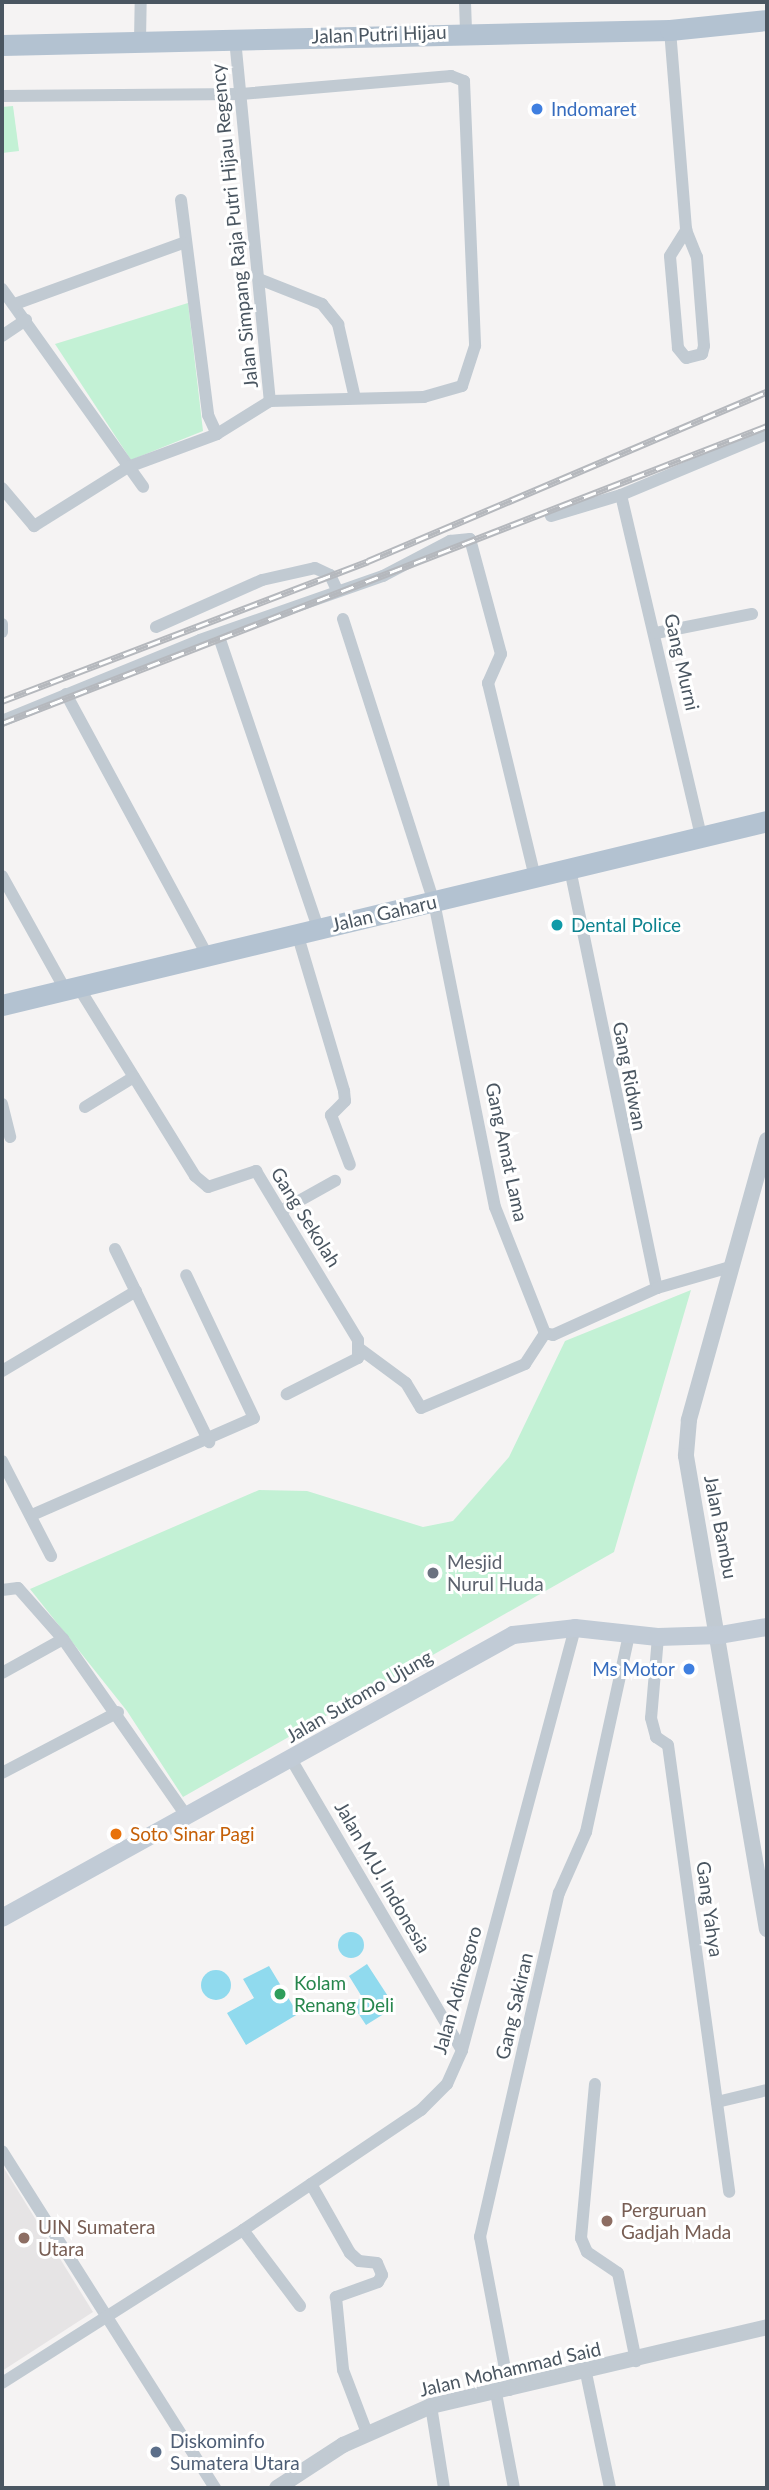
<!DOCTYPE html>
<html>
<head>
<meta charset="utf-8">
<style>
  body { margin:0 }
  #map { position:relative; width:769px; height:2490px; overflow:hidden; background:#f5f3f3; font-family:Lato,sans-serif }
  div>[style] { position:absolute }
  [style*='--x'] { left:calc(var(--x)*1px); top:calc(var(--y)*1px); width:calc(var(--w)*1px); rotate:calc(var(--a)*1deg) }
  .education>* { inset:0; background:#e6e4e5 }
  .green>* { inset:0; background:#c3f1d5 }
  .water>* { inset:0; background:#90daee }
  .round { border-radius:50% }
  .minor>* { height:12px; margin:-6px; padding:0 6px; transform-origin:6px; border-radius:6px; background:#c1cad2 }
  .tertiary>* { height:16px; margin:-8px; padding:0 8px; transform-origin:8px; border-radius:8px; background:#c1cad2 }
  .secondary>* { height:18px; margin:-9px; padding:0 9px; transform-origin:9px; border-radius:9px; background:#c1cbd6 }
  .primary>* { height:21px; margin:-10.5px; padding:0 10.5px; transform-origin:10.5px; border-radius:10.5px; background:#b3c2d1 }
  .rail>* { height:7px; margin-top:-3.5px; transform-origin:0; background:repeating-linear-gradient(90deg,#fff 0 13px,#b5b8bd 0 26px); box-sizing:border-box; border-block:2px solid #b5b8bd }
  .dots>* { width:19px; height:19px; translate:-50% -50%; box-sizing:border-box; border:4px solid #fff; border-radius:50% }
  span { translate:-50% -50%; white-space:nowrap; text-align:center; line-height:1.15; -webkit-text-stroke:6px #fff; paint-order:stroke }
  .street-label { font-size:19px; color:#4a5661 }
  .shop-label { font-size:19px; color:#366cbe }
  .left { translate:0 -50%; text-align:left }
  .right { translate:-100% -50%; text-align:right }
  .culture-label { font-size:19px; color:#0d838f }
  .worship-label { font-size:19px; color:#5b616d }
  .food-label { font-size:19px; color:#c56008 }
  .leisure-label { font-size:19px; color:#27864d }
  .education-label { font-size:19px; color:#785e54 }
  .service-label { font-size:19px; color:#4e5e75 }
  .frame { position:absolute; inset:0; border:4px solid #4a5661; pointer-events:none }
</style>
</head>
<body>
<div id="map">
  <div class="education">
    <div style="clip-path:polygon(2px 2165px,93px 2312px,2px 2371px)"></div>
  </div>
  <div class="green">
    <div style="clip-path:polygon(13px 106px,19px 151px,2px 153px,2px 107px)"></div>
    <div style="clip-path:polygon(188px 303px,203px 431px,131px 460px,55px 344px)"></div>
    <div style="clip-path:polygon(691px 1290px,614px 1552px,183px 1797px,127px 1711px,30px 1589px,259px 1490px,307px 1491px,423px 1527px,453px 1521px,509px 1457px,565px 1341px)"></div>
  </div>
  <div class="water">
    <div class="round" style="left:338px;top:1932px;width:26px;height:26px"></div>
    <div style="clip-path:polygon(367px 1964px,395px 2007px,366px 2025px,352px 2004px,362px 1997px,349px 1976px)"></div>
    <div style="clip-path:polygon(269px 1966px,298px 2014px,246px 2045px,227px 2013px,254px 1998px,243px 1979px)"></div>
    <div class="round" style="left:201px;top:1970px;width:30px;height:30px"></div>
  </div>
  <div class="minor">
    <div style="--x:465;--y:2;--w:30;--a:88"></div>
    <div style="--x:670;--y:30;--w:201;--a:85.4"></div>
    <div style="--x:686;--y:230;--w:29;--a:68"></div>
    <div style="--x:697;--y:257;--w:89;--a:85.5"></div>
    <div style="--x:704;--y:346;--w:8;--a:104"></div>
    <div style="--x:702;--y:354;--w:16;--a:166"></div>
    <div style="--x:686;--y:358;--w:13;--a:-129"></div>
    <div style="--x:678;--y:348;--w:92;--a:-95"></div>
    <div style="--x:670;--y:256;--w:31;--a:-58"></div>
    <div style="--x:235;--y:39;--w:364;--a:84.5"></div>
    <div style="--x:140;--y:41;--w:39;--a:-89"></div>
    <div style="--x:2;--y:96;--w:239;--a:-0.5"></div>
    <div style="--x:241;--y:94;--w:211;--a:-4.9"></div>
    <div style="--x:451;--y:76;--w:14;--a:21"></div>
    <div style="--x:464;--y:81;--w:265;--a:87.6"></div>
    <div style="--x:475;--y:346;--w:42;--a:108"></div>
    <div style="--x:462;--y:386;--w:40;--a:164"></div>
    <div style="--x:424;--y:397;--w:154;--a:178.5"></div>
    <div style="--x:181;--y:200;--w:217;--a:82.8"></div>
    <div style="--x:208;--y:415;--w:21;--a:65"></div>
    <div style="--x:217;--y:434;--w:62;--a:-31.9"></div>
    <div style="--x:259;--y:279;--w:68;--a:21.6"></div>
    <div style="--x:322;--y:304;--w:26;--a:51"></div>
    <div style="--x:338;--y:324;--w:76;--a:77.1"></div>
    <div style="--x:2;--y:289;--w:243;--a:54.5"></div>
    <div style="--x:15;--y:304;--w:179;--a:-20"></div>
    <div style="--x:2;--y:336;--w:29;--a:-34"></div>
    <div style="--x:2;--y:488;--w:50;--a:49.9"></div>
    <div style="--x:34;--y:526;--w:111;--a:-32.1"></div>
    <div style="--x:128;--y:467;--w:95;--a:-20.3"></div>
    <div style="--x:621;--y:495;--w:351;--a:76.8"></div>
    <div style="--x:551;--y:516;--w:73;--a:-16.7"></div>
    <div style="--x:621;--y:495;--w:158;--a:-22.7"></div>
    <div style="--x:343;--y:619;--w:297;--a:72.2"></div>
    <div style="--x:434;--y:902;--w:311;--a:78.7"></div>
    <div style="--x:495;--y:1207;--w:136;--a:68.4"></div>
    <div style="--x:2;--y:624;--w:8;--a:90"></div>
    <div style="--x:156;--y:627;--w:116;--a:-23.9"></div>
    <div style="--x:262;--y:580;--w:54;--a:-12.8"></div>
    <div style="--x:315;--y:568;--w:17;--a:25"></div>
    <div style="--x:330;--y:575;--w:17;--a:65"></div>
    <div style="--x:656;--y:633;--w:98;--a:-11.2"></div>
    <div style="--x:218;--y:634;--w:311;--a:71.2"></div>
    <div style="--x:66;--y:694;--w:297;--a:61.6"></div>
    <div style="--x:2;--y:721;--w:214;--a:-22.2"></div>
    <div style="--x:200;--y:640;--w:194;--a:-19.3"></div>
    <div style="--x:383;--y:576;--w:76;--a:-27.6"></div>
    <div style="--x:450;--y:541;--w:20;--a:-6"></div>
    <div style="--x:470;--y:539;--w:119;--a:74.9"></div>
    <div style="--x:501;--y:654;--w:32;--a:114"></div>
    <div style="--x:488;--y:683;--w:201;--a:76.4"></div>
    <div style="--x:570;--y:869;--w:428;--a:78.3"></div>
    <div style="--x:2;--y:876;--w:132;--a:60.9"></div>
    <div style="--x:297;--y:933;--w:165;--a:73.4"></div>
    <div style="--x:344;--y:1091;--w:10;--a:84"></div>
    <div style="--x:345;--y:1101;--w:20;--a:135"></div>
    <div style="--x:331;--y:1115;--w:53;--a:69.2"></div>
    <div style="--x:79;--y:988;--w:221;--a:58.3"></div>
    <div style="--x:195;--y:1176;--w:17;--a:40"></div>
    <div style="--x:208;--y:1187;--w:51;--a:-18.4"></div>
    <div style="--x:256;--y:1171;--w:197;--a:58.9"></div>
    <div style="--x:358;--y:1340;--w:18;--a:90"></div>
    <div style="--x:358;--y:1358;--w:80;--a:153.1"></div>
    <div style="--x:2;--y:1104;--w:34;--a:76"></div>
    <div style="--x:85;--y:1107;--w:57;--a:-31.5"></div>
    <div style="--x:281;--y:1211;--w:62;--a:-29.1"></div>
    <div style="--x:115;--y:1249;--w:215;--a:64"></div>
    <div style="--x:545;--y:1333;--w:8;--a:14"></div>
    <div style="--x:553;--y:1335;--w:114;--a:-24.3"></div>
    <div style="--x:657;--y:1288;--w:76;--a:-16"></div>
    <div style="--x:360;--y:1349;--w:57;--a:36.5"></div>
    <div style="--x:406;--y:1383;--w:29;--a:59"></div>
    <div style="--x:421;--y:1408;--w:113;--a:-22.9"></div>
    <div style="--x:525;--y:1364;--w:37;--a:-57"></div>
    <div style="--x:2;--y:1371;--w:156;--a:-30.8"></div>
    <div style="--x:2;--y:1461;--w:107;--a:62.7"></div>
    <div style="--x:32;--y:1515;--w:242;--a:-23.6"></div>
    <div style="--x:254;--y:1418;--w:158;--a:-115.4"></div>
    <div style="--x:2;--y:1590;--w:16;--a:-7"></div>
    <div style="--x:18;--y:1588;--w:68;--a:48.6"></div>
    <div style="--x:63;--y:1639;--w:218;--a:55.1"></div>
    <div style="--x:658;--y:1637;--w:81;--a:94.9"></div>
    <div style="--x:651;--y:1718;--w:20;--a:75"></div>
    <div style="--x:656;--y:1737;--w:14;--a:34"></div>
    <div style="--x:668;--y:1745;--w:451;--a:82.2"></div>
    <div style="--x:2;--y:1673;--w:70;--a:-29.1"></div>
    <div style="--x:291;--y:1759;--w:338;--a:59.6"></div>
    <div style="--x:2;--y:1773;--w:131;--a:-27.7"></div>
    <div style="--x:595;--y:2084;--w:155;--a:95.2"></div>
    <div style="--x:581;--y:2238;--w:15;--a:67"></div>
    <div style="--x:587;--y:2252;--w:37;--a:34"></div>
    <div style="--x:618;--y:2273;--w:90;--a:78.4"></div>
    <div style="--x:717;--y:2102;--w:51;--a:-13.5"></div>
    <div style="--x:2;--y:2151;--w:399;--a:57.7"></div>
    <div style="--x:311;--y:2184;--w:79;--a:60.5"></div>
    <div style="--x:350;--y:2253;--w:12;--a:42"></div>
    <div style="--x:359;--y:2261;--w:18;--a:6"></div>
    <div style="--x:377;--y:2263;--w:13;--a:67"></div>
    <div style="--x:382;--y:2275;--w:8;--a:120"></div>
    <div style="--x:378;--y:2282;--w:45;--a:160.3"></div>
    <div style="--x:336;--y:2297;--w:73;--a:84.5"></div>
    <div style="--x:343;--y:2370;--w:67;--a:69.1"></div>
    <div style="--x:243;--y:2230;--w:95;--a:53.1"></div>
    <div style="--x:586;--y:2373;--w:117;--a:78.2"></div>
    <div style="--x:2;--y:2383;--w:285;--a:-32.4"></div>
    <div style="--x:243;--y:2230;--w:215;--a:-34"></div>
    <div style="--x:421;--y:2110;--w:37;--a:-45"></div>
    <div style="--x:447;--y:2084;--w:37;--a:-66"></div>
    <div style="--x:462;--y:2050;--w:437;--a:-75"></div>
    <div style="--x:509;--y:2390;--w:156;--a:-100.7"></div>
    <div style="--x:480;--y:2237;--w:353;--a:-77.1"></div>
    <div style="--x:559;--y:1893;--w:67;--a:-66.1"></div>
    <div style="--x:586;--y:1832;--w:202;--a:-77.7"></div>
    <div style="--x:496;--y:2393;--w:97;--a:79.3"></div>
    <div style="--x:431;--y:2406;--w:83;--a:81"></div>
  </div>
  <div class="tertiary">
    <div style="--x:767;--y:1140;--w:291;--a:105.6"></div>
    <div style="--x:689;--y:1420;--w:36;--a:95"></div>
    <div style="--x:686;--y:1456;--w:480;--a:80.3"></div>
    <div style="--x:277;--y:2488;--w:79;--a:-33.1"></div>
    <div style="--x:343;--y:2445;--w:96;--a:-23.9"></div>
    <div style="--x:431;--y:2406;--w:345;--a:-13.2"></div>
  </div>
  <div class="secondary">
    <div style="--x:2;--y:1918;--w:584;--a:-28.98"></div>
    <div style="--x:513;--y:1635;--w:62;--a:-6.4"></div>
    <div style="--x:575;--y:1628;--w:83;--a:6.2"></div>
    <div style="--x:658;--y:1637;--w:62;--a:-1.8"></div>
    <div style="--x:720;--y:1635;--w:48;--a:-9.7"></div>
  </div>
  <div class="primary">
    <div style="--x:2;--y:45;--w:668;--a:-1.29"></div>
    <div style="--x:670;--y:30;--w:98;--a:-5.9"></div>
    <div style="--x:2;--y:1005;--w:787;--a:-13.52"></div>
  </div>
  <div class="rail">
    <div style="--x:2;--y:701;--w:392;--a:-20.9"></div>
    <div style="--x:368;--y:561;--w:433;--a:-23"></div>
    <div style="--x:2;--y:723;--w:821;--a:-21.22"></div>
  </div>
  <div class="dots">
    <div style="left:537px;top:109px;background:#3f7fe0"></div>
    <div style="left:557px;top:925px;background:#0f9aa8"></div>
    <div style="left:433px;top:1573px;background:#6b7280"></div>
    <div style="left:689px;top:1669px;background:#3f7fe0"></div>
    <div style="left:116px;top:1834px;background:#e8710a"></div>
    <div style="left:280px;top:1994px;background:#2e9e5b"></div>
    <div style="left:607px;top:2221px;background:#8d6e63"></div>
    <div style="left:24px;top:2238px;background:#8d6e63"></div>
    <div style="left:156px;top:2452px;background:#5c6f8a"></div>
  </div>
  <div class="street-label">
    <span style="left:379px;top:34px;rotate:-2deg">Jalan Putri Hijau</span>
    <span style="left:234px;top:226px;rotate:-96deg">Jalan Simpang Raja Putri Hijau Regency</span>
    <span style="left:682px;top:662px;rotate:77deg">Gang Murni</span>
    <span style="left:384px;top:913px;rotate:-13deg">Jalan Gaharu</span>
    <span style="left:630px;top:1076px;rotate:79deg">Gang Ridwan</span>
    <span style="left:507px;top:1152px;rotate:78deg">Gang Amat Lama</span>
    <span style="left:306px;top:1217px;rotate:58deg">Gang Sekolah</span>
    <span style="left:721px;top:1527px;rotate:79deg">Jalan Bambu</span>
    <span style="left:359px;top:1696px;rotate:-30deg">Jalan Sutomo Ujung</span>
    <span style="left:383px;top:1877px;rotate:60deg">Jalan M.U. Indonesia</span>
    <span style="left:710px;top:1909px;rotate:82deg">Gang Yahya</span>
    <span style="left:457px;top:1990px;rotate:-74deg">Jalan Adinegoro</span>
    <span style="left:514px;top:2006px;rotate:-77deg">Gang Sakiran</span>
    <span style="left:510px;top:2369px;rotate:-13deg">Jalan Mohammad Said</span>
  </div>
  <div class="shop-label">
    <span class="left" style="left:551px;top:109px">Indomaret</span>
    <span class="right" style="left:675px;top:1669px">Ms Motor</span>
  </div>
  <div class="culture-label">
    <span class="left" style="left:571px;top:925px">Dental Police</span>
  </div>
  <div class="worship-label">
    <span class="left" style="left:447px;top:1573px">Mesjid<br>Nurul Huda</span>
  </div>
  <div class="food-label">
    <span class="left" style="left:130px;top:1834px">Soto Sinar Pagi</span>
  </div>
  <div class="leisure-label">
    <span class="left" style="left:294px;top:1994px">Kolam<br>Renang Deli</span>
  </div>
  <div class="education-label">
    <span class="left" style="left:621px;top:2221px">Perguruan<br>Gadjah Mada</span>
    <span class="left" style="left:38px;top:2238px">UIN Sumatera<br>Utara</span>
  </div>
  <div class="service-label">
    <span class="left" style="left:170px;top:2452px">Diskominfo<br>Sumatera Utara</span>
  </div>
  <div class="frame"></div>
</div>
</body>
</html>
